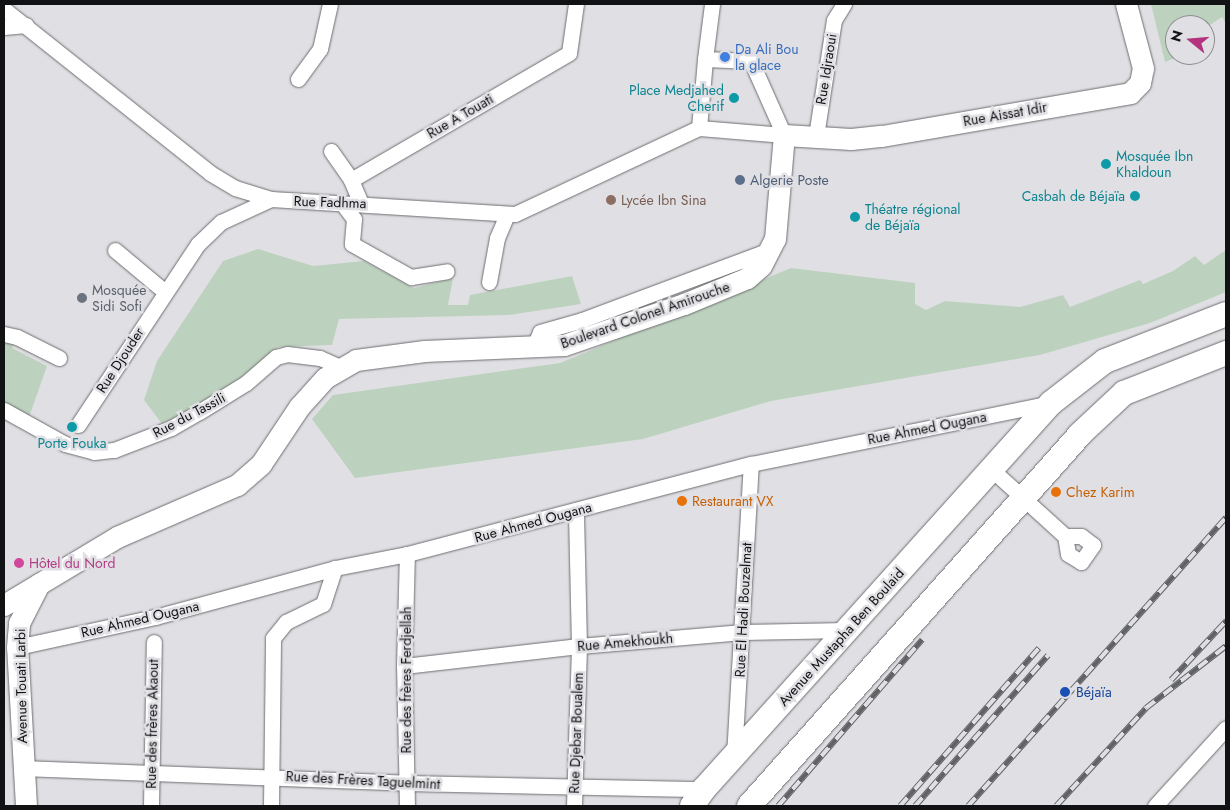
<!DOCTYPE html>
<html>
<head>
<meta charset="utf-8">
<style>
  body { margin:0 }
  #map { position:relative; width:1230px; height:810px; overflow:hidden; background:#e0e0e4; font-family:Jost,sans-serif }
  div>[style] { position:absolute }
  [style*='--x'] { left:calc(var(--x)*1px); top:calc(var(--y)*1px); width:calc(var(--w)*1px); rotate:calc(var(--a)*1deg) }
  .green>* { inset:0; background:#bdd2be }
  .roads { filter:drop-shadow(0 0 1px #6d6d71) drop-shadow(0 0 1px #6d6d71) }
  .minor>* { height:15px; margin:-7.5px; padding:0 7.5px; transform-origin:7.5px; border-radius:7.5px; background:#fff }
  .secondary>* { height:21px; margin:-10.5px; padding:0 10.5px; transform-origin:10.5px; border-radius:10.5px; background:#fff }
  .primary>* { height:24px; margin:-12px; padding:0 12px; transform-origin:12px; border-radius:12px; background:#fff }
  .rail>* { height:5.5px; margin-top:-2.75px; transform-origin:0; background:repeating-linear-gradient(90deg,#e0e0e4 0 11px,#616264 0 22px); box-sizing:border-box; border-block:1px solid #616264 }
  .dots>* { width:14px; height:14px; translate:-50% -50%; box-sizing:border-box; border:2px solid #e0e0e4; border-radius:50% }
  span { translate:-50% -50%; white-space:nowrap; text-align:center; line-height:1.15; -webkit-text-stroke:5px #e0e0e4; paint-order:stroke }
  .shop-label { font-size:14px; color:#366cbe }
  .left { translate:0 -50%; text-align:left }
  .street-label { font-size:14px; color:#111213 }
  .culture-label { font-size:14px; color:#0d838f }
  .right { translate:-100% -50%; text-align:right }
  .service-label { font-size:14px; color:#4e5e75 }
  .education-label { font-size:14px; color:#785e54 }
  .worship-label { font-size:14px; color:#5b616d }
  .food-label { font-size:14px; color:#c56008 }
  .hotel-label { font-size:14px; color:#b23c85 }
  .transit-label { font-size:14px; color:#164399 }
  .frame { position:absolute; inset:0; border:5px solid #111213; pointer-events:none }
  .north { position:absolute; left:1165px; top:15px; width:50px; height:50px; box-sizing:border-box; background:#e0e0e4; border:1px solid #8d8e90; border-radius:50%; rotate:287deg; font-size:14px; font-weight:700; line-height:20px; text-align:center; color:#111213 }
  .north::after { content:''; display:block; margin:auto; width:18px; height:22px; background:#b3337e; clip-path:polygon(50% 0,100% 100%,50% 72%,0 100%) }
</style>
</head>
<body>
<div id="map">
  <div class="green">
    <div style="clip-path:polygon(1151px 4px,1226px 4px,1226px 23px,1222px 17px,1207px 27px,1210px 43px,1205px 50px,1205px 25px,1175px 25px,1175px 55px,1182px 55px,1165px 62px)"></div>
    <div style="clip-path:polygon(258px 249px,313px 266px,364px 261px,414px 288px,453px 278px,448px 305px,468px 305px,470px 295px,572px 276px,581px 304px,509px 315px,339px 319px,332px 345px,278px 347px,244px 376px,163px 425px,144px 400px,157px 361px,223px 261px)"></div>
    <div style="clip-path:polygon(1226px 250px,1226px 292px,1150px 323px,1040px 355px,771px 401px,643px 439px,355px 478px,312px 419px,333px 395px,560px 363px,791px 268px,915px 283px,915px 304px,926px 310px,945px 301px,1020px 307px,1063px 295px,1070px 307px,1140px 280px,1143px 284px,1173px 271px,1195px 256px,1204px 265px)"></div>
    <div style="clip-path:polygon(4px 334px,17px 337px,12px 348px,47px 366px,28px 420px,4px 410px)"></div>
  </div>
  <div class="roads">
    <div class="minor">
      <div style="--x:4;--y:9;--w:263;--a:38.5"></div>
      <div style="--x:210;--y:173;--w:29;--a:31"></div>
      <div style="--x:235;--y:188;--w:38;--a:17"></div>
      <div style="--x:271;--y:199;--w:244;--a:3.5"></div>
      <div style="--x:515;--y:214;--w:203;--a:-25.1"></div>
      <div style="--x:4;--y:27;--w:22;--a:-5"></div>
      <div style="--x:705;--y:59;--w:46;--a:2.5"></div>
      <div style="--x:751;--y:61;--w:81;--a:66"></div>
      <div style="--x:784;--y:135;--w:85;--a:-175.3"></div>
      <div style="--x:699;--y:128;--w:69;--a:-85"></div>
      <div style="--x:705;--y:59;--w:55;--a:-82.7"></div>
      <div style="--x:298;--y:79;--w:37;--a:-54"></div>
      <div style="--x:320;--y:49;--w:46;--a:-77.5"></div>
      <div style="--x:816;--y:136;--w:117;--a:-81.2"></div>
      <div style="--x:834;--y:20;--w:19;--a:-58"></div>
      <div style="--x:331;--y:151;--w:35;--a:55"></div>
      <div style="--x:351;--y:180;--w:25;--a:67"></div>
      <div style="--x:351;--y:180;--w:252;--a:-30.2"></div>
      <div style="--x:569;--y:53;--w:49;--a:-81.9"></div>
      <div style="--x:342;--y:203;--w:20;--a:53"></div>
      <div style="--x:354;--y:219;--w:25;--a:95"></div>
      <div style="--x:352;--y:244;--w:68;--a:29.2"></div>
      <div style="--x:411;--y:277;--w:36;--a:-9"></div>
      <div style="--x:115;--y:250;--w:65;--a:40"></div>
      <div style="--x:489;--y:282;--w:45;--a:-79.7"></div>
      <div style="--x:497;--y:238;--w:26;--a:-67"></div>
      <div style="--x:4;--y:334;--w:13;--a:13"></div>
      <div style="--x:17;--y:337;--w:47;--a:26.6"></div>
      <div style="--x:533;--y:348;--w:17;--a:-66"></div>
      <div style="--x:540;--y:332;--w:44;--a:-15.9"></div>
      <div style="--x:582;--y:320;--w:203;--a:-20.5"></div>
      <div style="--x:4;--y:410;--w:70;--a:29.1"></div>
      <div style="--x:65;--y:444;--w:30;--a:15"></div>
      <div style="--x:94;--y:452;--w:20;--a:-6"></div>
      <div style="--x:114;--y:450;--w:61;--a:-21.1"></div>
      <div style="--x:171;--y:428;--w:32;--a:-30"></div>
      <div style="--x:199;--y:412;--w:55;--a:-31.7"></div>
      <div style="--x:246;--y:383;--w:40;--a:-41"></div>
      <div style="--x:276;--y:357;--w:11;--a:-15"></div>
      <div style="--x:287;--y:354;--w:33;--a:7"></div>
      <div style="--x:320;--y:358;--w:24;--a:24"></div>
      <div style="--x:78;--y:425;--w:217;--a:-56.5"></div>
      <div style="--x:198;--y:244;--w:32;--a:-44"></div>
      <div style="--x:221;--y:222;--w:55;--a:-24.7"></div>
      <div style="--x:990;--y:468;--w:101;--a:42.2"></div>
      <div style="--x:1065;--y:536;--w:16;--a:0"></div>
      <div style="--x:1081;--y:536;--w:15;--a:37"></div>
      <div style="--x:1093;--y:545;--w:21;--a:125"></div>
      <div style="--x:1081;--y:562;--w:15;--a:-148"></div>
      <div style="--x:1068;--y:554;--w:18;--a:-99"></div>
      <div style="--x:17;--y:647;--w:141;--a:-12.3"></div>
      <div style="--x:155;--y:617;--w:187;--a:-15.2"></div>
      <div style="--x:335;--y:568;--w:73;--a:-11"></div>
      <div style="--x:407;--y:554;--w:356;--a:-14.7"></div>
      <div style="--x:751;--y:464;--w:306;--a:-11.5"></div>
      <div style="--x:404;--y:666;--w:176;--a:-6.5"></div>
      <div style="--x:579;--y:646;--w:164;--a:-4.9"></div>
      <div style="--x:742;--y:632;--w:105;--a:-1.1"></div>
      <div style="--x:734;--y:756;--w:292;--a:-86.7"></div>
      <div style="--x:22;--y:768;--w:385;--a:2.2"></div>
      <div style="--x:407;--y:783;--w:297;--a:1.2"></div>
      <div style="--x:151;--y:806;--w:164;--a:-89"></div>
      <div style="--x:271;--y:806;--w:168;--a:-89.3"></div>
      <div style="--x:273;--y:638;--w:21;--a:-51"></div>
      <div style="--x:286;--y:622;--w:41;--a:-25.9"></div>
      <div style="--x:323;--y:604;--w:38;--a:-72"></div>
      <div style="--x:407;--y:806;--w:140;--a:-91.2"></div>
      <div style="--x:404;--y:666;--w:112;--a:-88.5"></div>
      <div style="--x:574;--y:806;--w:160;--a:-88.2"></div>
      <div style="--x:579;--y:646;--w:136;--a:-91.3"></div>
      <div style="--x:1155;--y:806;--w:105;--a:-47.7"></div>
    </div>
    <div class="secondary">
      <div style="--x:4;--y:605;--w:132;--a:-31"></div>
      <div style="--x:117;--y:537;--w:131;--a:-23.4"></div>
      <div style="--x:237;--y:485;--w:32;--a:-41"></div>
      <div style="--x:261;--y:464;--w:69;--a:-56.3"></div>
      <div style="--x:299;--y:407;--w:39;--a:-48"></div>
      <div style="--x:325;--y:378;--w:36;--a:-30"></div>
      <div style="--x:356;--y:360;--w:69;--a:-7.5"></div>
      <div style="--x:424;--y:351;--w:140;--a:-2.5"></div>
      <div style="--x:564;--y:345;--w:127;--a:-18.9"></div>
      <div style="--x:684;--y:304;--w:68;--a:-22.4"></div>
      <div style="--x:747;--y:278;--w:18;--a:-41"></div>
      <div style="--x:761;--y:266;--w:30;--a:-63"></div>
      <div style="--x:775;--y:239;--w:104;--a:-85.1"></div>
      <div style="--x:784;--y:135;--w:67;--a:3.4"></div>
      <div style="--x:851;--y:139;--w:31;--a:-6"></div>
      <div style="--x:882;--y:136;--w:252;--a:-9.8"></div>
      <div style="--x:1130;--y:93;--w:14;--a:-45"></div>
      <div style="--x:1140;--y:83;--w:15;--a:-79"></div>
      <div style="--x:1143;--y:68;--w:66;--a:-104.9"></div>
      <div style="--x:26;--y:806;--w:159;--a:-93.2"></div>
      <div style="--x:17;--y:647;--w:24;--a:-85"></div>
      <div style="--x:19;--y:623;--w:44;--a:-62.9"></div>
    </div>
    <div class="primary">
      <div style="--x:692;--y:806;--w:21;--a:-55"></div>
      <div style="--x:704;--y:789;--w:519;--a:-48.05"></div>
      <div style="--x:1051;--y:403;--w:68;--a:-37.9"></div>
      <div style="--x:1105;--y:361;--w:130;--a:-21.2"></div>
      <div style="--x:749;--y:806;--w:497;--a:-48.3"></div>
      <div style="--x:1079;--y:435;--w:62;--a:-43"></div>
      <div style="--x:1124;--y:393;--w:110;--a:-21.4"></div>
    </div>
  </div>
  <div class="rail">
    <div style="--x:1171;--y:680;--w:81;--a:-47"></div>
    <div style="--x:778;--y:806;--w:220;--a:-49.1"></div>
    <div style="--x:900;--y:806;--w:210;--a:-48.7"></div>
    <div style="--x:915;--y:806;--w:201;--a:-48.6"></div>
    <div style="--x:968;--y:806;--w:387;--a:-48.2"></div>
    <div style="--x:1056;--y:806;--w:133;--a:-47.4"></div>
    <div style="--x:1146;--y:708;--w:101;--a:-37.8"></div>
  </div>
  <div class="dots">
    <div style="left:725px;top:57px;background:#3f7fe0"></div>
    <div style="left:734px;top:98px;background:#0f9aa8"></div>
    <div style="left:1106px;top:164px;background:#0f9aa8"></div>
    <div style="left:740px;top:180px;background:#5c6f8a"></div>
    <div style="left:1135px;top:196px;background:#0f9aa8"></div>
    <div style="left:611px;top:200px;background:#8d6e63"></div>
    <div style="left:855px;top:217px;background:#0f9aa8"></div>
    <div style="left:82px;top:298px;background:#6b7280"></div>
    <div style="left:72px;top:427px;background:#0f9aa8"></div>
    <div style="left:1056px;top:492px;background:#e8710a"></div>
    <div style="left:682px;top:501px;background:#e8710a"></div>
    <div style="left:19px;top:563px;background:#d1479c"></div>
    <div style="left:1065px;top:692px;background:#1a4fb4"></div>
  </div>
  <div class="shop-label">
    <span class="left" style="left:735px;top:57px">Da Ali Bou<br>la glace</span>
  </div>
  <div class="street-label">
    <span style="left:826px;top:69px;rotate:-81deg">Rue Idjraoui</span>
    <span style="left:1005px;top:114px;rotate:-10deg">Rue Aissat Idir</span>
    <span style="left:460px;top:116px;rotate:-30deg">Rue A Touati</span>
    <span style="left:330px;top:202px;rotate:2deg">Rue Fadhma</span>
    <span style="left:645px;top:315px;rotate:-19deg">Boulevard Colonel Amirouche</span>
    <span style="left:120px;top:360px;rotate:-57deg">Rue Djouder</span>
    <span style="left:189px;top:415px;rotate:-28deg">Rue du Tassili</span>
    <span style="left:927px;top:428px;rotate:-11deg">Rue Ahmed Ougana</span>
    <span style="left:533px;top:522px;rotate:-15deg">Rue Ahmed Ougana</span>
    <span style="left:743px;top:610px;rotate:-87deg">Rue El Hadi Bouzelmat</span>
    <span style="left:140px;top:619px;rotate:-13deg">Rue Ahmed Ougana</span>
    <span style="left:841px;top:637px;rotate:-48deg">Avenue Mustapha Ben Boulaid</span>
    <span style="left:625px;top:642px;rotate:-5deg">Rue Amekhoukh</span>
    <span style="left:406px;top:680px;rotate:-90deg">Rue des frères Ferdjellah</span>
    <span style="left:21px;top:686px;rotate:-91deg">Avenue Touati Larbi</span>
    <span style="left:152px;top:724px;rotate:-89deg">Rue des frères Akaout</span>
    <span style="left:576px;top:733px;rotate:-88deg">Rue Djebar Boualem</span>
    <span style="left:363px;top:780px;rotate:3deg">Rue des Frères Taguelmint</span>
  </div>
  <div class="culture-label">
    <span class="right" style="left:724px;top:98px">Place Medjahed<br>Cherif</span>
    <span class="left" style="left:1116px;top:164px">Mosquée Ibn<br>Khaldoun</span>
    <span class="right" style="left:1125px;top:196px">Casbah de Béjaïa</span>
    <span class="left" style="left:865px;top:217px">Théatre régional<br>de Béjaïa</span>
    <span style="left:72px;top:443px">Porte Fouka</span>
  </div>
  <div class="service-label">
    <span class="left" style="left:750px;top:180px">Algerie Poste</span>
  </div>
  <div class="education-label">
    <span class="left" style="left:621px;top:200px">Lycée Ibn Sina</span>
  </div>
  <div class="worship-label">
    <span class="left" style="left:92px;top:298px">Mosquée<br>Sidi Sofi</span>
  </div>
  <div class="food-label">
    <span class="left" style="left:1066px;top:492px">Chez Karim</span>
    <span class="left" style="left:692px;top:501px">Restaurant VX</span>
  </div>
  <div class="hotel-label">
    <span class="left" style="left:29px;top:563px">Hôtel du Nord</span>
  </div>
  <div class="transit-label">
    <span class="left" style="left:1076px;top:692px">Béjaïa</span>
  </div>
  <div class="frame"></div>
  <div class="north">N</div>
</div>
</body>
</html>
